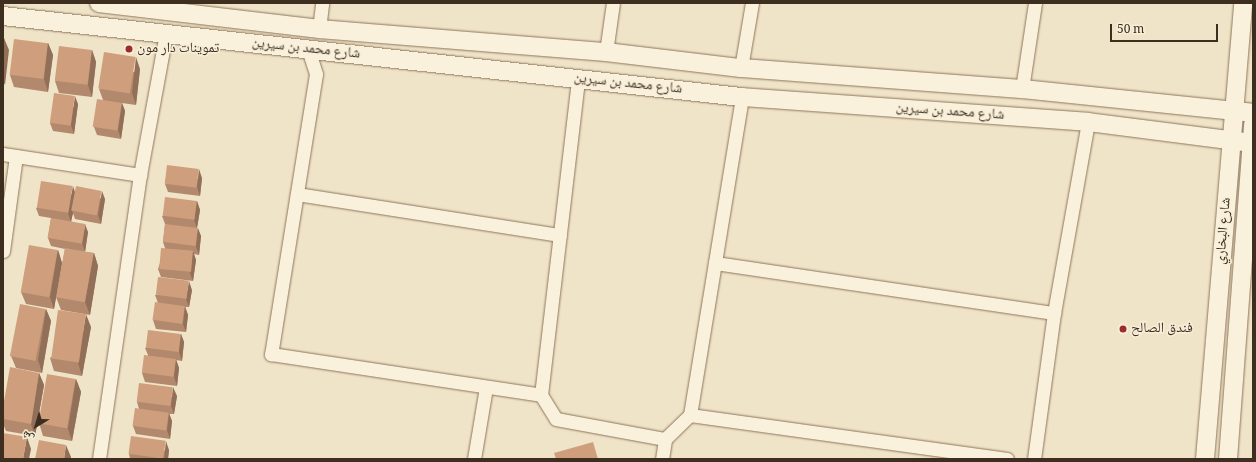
<!DOCTYPE html>
<html>
<head>
<meta charset="utf-8">
<style>
  body { margin:0 }
  #map { position:relative; width:1256px; height:462px; overflow:hidden; background:#f0e4c8; font-family:Georgia,"Noto Naskh Arabic",serif }
  div>[style] { position:absolute }
  [style*='--x'] { left:calc(var(--x)*1px); top:calc(var(--y)*1px); width:calc(var(--w)*1px); rotate:calc(var(--a)*1deg) }
  .roads { filter:drop-shadow(0 0 1px #8d765c) drop-shadow(0 0 1px #8d765c) }
  .street>* { height:13px; margin:-6.5px; padding:0 6.5px; transform-origin:6.5px; border-radius:6.5px; background:#faf1dc }
  .secondary>* { height:18px; margin:-9px; padding:0 9px; transform-origin:9px; border-radius:9px; background:#faf1dc }
  .wall>* { inset:0; background:#b2896c }
  .shaded-wall>* { inset:0; background:#916f58 }
  .building>* { inset:0; background:#cf9f7d; transform-origin:0 0 }
  .dots>* { width:11px; height:11px; translate:-50% -50%; box-sizing:border-box; border:2px solid #f7eed8; border-radius:50% }
  span { translate:-50% -50%; white-space:nowrap; text-align:center; line-height:1.15; -webkit-text-stroke:3px #f7eed8; paint-order:stroke }
  .poi-label { font-size:14px; color:#3d2e20 }
  .left { translate:0 -50%; text-align:left }
  .street-label { font-size:14px; color:#3d2e20 }
  .frame { position:absolute; inset:0; border:4px solid #3d2e20; pointer-events:none }
  .north { position:absolute; left:16px; top:406px; width:40px; height:40px; -webkit-text-stroke:3px #f7eed8; paint-order:stroke; rotate:218deg; font-size:11px; font-weight:700; line-height:16px; text-align:center; color:#3d2e20 }
  .north::after { content:''; display:block; margin:auto; width:14px; height:18px; background:#3d2e20; clip-path:polygon(50% 0,100% 100%,50% 72%,0 100%) }
  .scale { position:absolute; left:1110px; top:24px; width:108px; height:18px; box-sizing:border-box; border:2px solid #3d2e20; border-top:0; padding-left:5px; font-size:12px; line-height:14px; white-space:nowrap; color:#3d2e20; -webkit-text-stroke:3px #f7eed8; paint-order:stroke }
</style>
</head>
<body>
<div id="map">
  <div class="roads">
    <div class="street">
      <div style="--x:319;--y:29;--w:26;--a:-83"></div>
      <div style="--x:308;--y:49;--w:26;--a:72"></div>
      <div style="--x:316;--y:74;--w:284;--a:99.1"></div>
      <div style="--x:271;--y:354;--w:273;--a:8.6"></div>
      <div style="--x:541;--y:395;--w:318;--a:-83.3"></div>
      <div style="--x:606;--y:52;--w:49;--a:-81.9"></div>
      <div style="--x:741;--y:68;--w:66;--a:-80.4"></div>
      <div style="--x:1022;--y:89;--w:87;--a:-81.4"></div>
      <div style="--x:3;--y:154;--w:139;--a:8.7"></div>
      <div style="--x:297;--y:194;--w:266;--a:8.9"></div>
      <div style="--x:3;--y:251;--w:96;--a:-82.2"></div>
      <div style="--x:715;--y:263;--w:343;--a:8.4"></div>
      <div style="--x:541;--y:395;--w:28;--a:58"></div>
      <div style="--x:556;--y:419;--w:111;--a:10.4"></div>
      <div style="--x:665;--y:439;--w:35;--a:-44"></div>
      <div style="--x:690;--y:415;--w:320;--a:7.9"></div>
      <div style="--x:690;--y:415;--w:322;--a:-80.7"></div>
      <div style="--x:99;--y:459;--w:287;--a:-81.8"></div>
      <div style="--x:140;--y:175;--w:143;--a:-79.6"></div>
      <div style="--x:474;--y:459;--w:73;--a:-80.5"></div>
      <div style="--x:662;--y:459;--w:20;--a:-81"></div>
      <div style="--x:1034;--y:459;--w:147;--a:-82.2"></div>
      <div style="--x:1054;--y:313;--w:194;--a:-79.9"></div>
    </div>
    <div class="secondary">
      <div style="--x:99;--y:3;--w:222;--a:6.7"></div>
      <div style="--x:319;--y:29;--w:288;--a:4.6"></div>
      <div style="--x:606;--y:52;--w:136;--a:6.8"></div>
      <div style="--x:741;--y:68;--w:282;--a:4.3"></div>
      <div style="--x:1022;--y:89;--w:232;--a:5.9"></div>
      <div style="--x:3;--y:16;--w:743;--a:6.26"></div>
      <div style="--x:742;--y:97;--w:347;--a:4.1"></div>
      <div style="--x:1088;--y:122;--w:166;--a:7.3"></div>
      <div style="--x:1205;--y:459;--w:458;--a:-85.2"></div>
      <div style="--x:1228;--y:459;--w:336;--a:-85.7"></div>
    </div>
  </div>
  <div class="wall">
    <div style="clip-path:polygon(48px 43px,53px 55px,48px 92px,14px 87px,10px 75px)"></div>
    <div style="clip-path:polygon(92px 50px,96px 62px,92px 97px,59px 93px,55px 81px)"></div>
    <div style="clip-path:polygon(140px 69px,136px 105px,122px 103px,125px 111px,121px 139px,97px 135px,94px 127px,103px 100px,99px 89px)"></div>
    <div style="clip-path:polygon(78px 104px,74px 134px,53px 131px,50px 123px)"></div>
    <div style="clip-path:polygon(202px 178px,200px 196px,168px 192px,165px 184px)"></div>
    <div style="clip-path:polygon(75px 193px,105px 199px,101px 224px,75px 219px,73px 213px,71px 221px,88px 232px,85px 252px,94px 253px,98px 266px,90px 315px,61px 310px,56px 297px,65px 249px,51px 246px,48px 238px,51px 218px,39px 216px,36px 208px)"></div>
    <div style="clip-path:polygon(197px 201px,200px 210px,197px 228px,201px 236px,199px 255px,194px 254px,196px 260px,193px 281px,161px 277px,158px 269px,165px 248px,163px 242px,165px 224px,162px 216px)"></div>
    <div style="clip-path:polygon(58px 250px,62px 263px,54px 309px,26px 304px,21px 292px)"></div>
    <div style="clip-path:polygon(192px 290px,189px 307px,185px 307px,188px 315px,186px 332px,156px 329px,153px 320px,158px 303px,155px 295px)"></div>
    <div style="clip-path:polygon(46px 309px,51px 321px,42px 373px,16px 368px,11px 356px)"></div>
    <div style="clip-path:polygon(91px 327px,82px 376px,54px 371px,50px 358px)"></div>
    <div style="clip-path:polygon(181px 334px,184px 342px,182px 361px,176px 360px,179px 368px,177px 386px,145px 382px,142px 373px,148px 355px,145px 348px)"></div>
    <div style="clip-path:polygon(39px 373px,44px 385px,35px 436px,6px 431px,3px 424px,3px 407px)"></div>
    <div style="clip-path:polygon(76px 379px,81px 392px,72px 441px,43px 436px,39px 423px)"></div>
    <div style="clip-path:polygon(177px 396px,174px 414px,169px 414px,172px 421px,170px 439px,136px 434px,133px 426px,139px 409px,137px 402px)"></div>
    <div style="clip-path:polygon(169px 450px,168px 459px,130px 459px,129px 454px)"></div>
  </div>
  <div class="shaded-wall">
    <div style="clip-path:polygon(4px 38px,9px 50px,5px 85px,3px 81px,3px 49px)"></div>
    <div style="clip-path:polygon(48px 43px,53px 55px,48px 92px,44px 79px)"></div>
    <div style="clip-path:polygon(92px 50px,96px 62px,92px 97px,88px 85px)"></div>
    <div style="clip-path:polygon(136px 57px,140px 69px,136px 105px,132px 93px)"></div>
    <div style="clip-path:polygon(75px 96px,78px 104px,74px 134px,71px 125px)"></div>
    <div style="clip-path:polygon(122px 103px,125px 111px,121px 139px,118px 130px)"></div>
    <div style="clip-path:polygon(199px 169px,202px 178px,200px 196px,197px 187px)"></div>
    <div style="clip-path:polygon(73px 186px,76px 195px,72px 211px,73px 213px,71px 222px,68px 213px)"></div>
    <div style="clip-path:polygon(102px 191px,105px 199px,101px 224px,98px 215px)"></div>
    <div style="clip-path:polygon(197px 201px,200px 210px,197px 228px,194px 220px)"></div>
    <div style="clip-path:polygon(85px 224px,88px 232px,85px 252px,82px 243px)"></div>
    <div style="clip-path:polygon(198px 228px,201px 236px,199px 255px,196px 247px)"></div>
    <div style="clip-path:polygon(58px 250px,62px 263px,54px 309px,50px 297px)"></div>
    <div style="clip-path:polygon(193px 251px,196px 260px,193px 281px,190px 273px)"></div>
    <div style="clip-path:polygon(94px 253px,98px 266px,90px 315px,85px 302px)"></div>
    <div style="clip-path:polygon(189px 281px,192px 290px,189px 307px,186px 299px)"></div>
    <div style="clip-path:polygon(185px 306px,188px 315px,186px 332px,183px 324px)"></div>
    <div style="clip-path:polygon(46px 309px,51px 321px,42px 373px,38px 360px)"></div>
    <div style="clip-path:polygon(86px 314px,91px 327px,82px 376px,78px 363px)"></div>
    <div style="clip-path:polygon(181px 334px,184px 342px,182px 361px,179px 352px)"></div>
    <div style="clip-path:polygon(176px 359px,179px 368px,177px 386px,174px 377px)"></div>
    <div style="clip-path:polygon(39px 373px,44px 385px,35px 436px,31px 424px)"></div>
    <div style="clip-path:polygon(76px 379px,81px 392px,72px 441px,68px 429px)"></div>
    <div style="clip-path:polygon(173px 387px,177px 396px,174px 414px,171px 406px)"></div>
    <div style="clip-path:polygon(169px 413px,172px 421px,170px 439px,167px 430px)"></div>
    <div style="clip-path:polygon(27px 437px,31px 449px,29px 459px,23px 459px)"></div>
    <div style="clip-path:polygon(166px 441px,169px 450px,168px 459px,164px 459px)"></div>
    <div style="clip-path:polygon(66px 445px,71px 457px,71px 459px,64px 459px)"></div>
  </div>
  <div class="building">
    <div style="clip-path:polygon(3px 38px,4px 38px,3px 49px)"></div>
    <div style="left:14px;top:39px;width:34px;height:36px;rotate:7deg"></div>
    <div style="left:59px;top:46px;width:33px;height:35px;rotate:7deg"></div>
    <div style="left:104px;top:52px;width:32px;height:37px;rotate:9deg"></div>
    <div style="left:54px;top:93px;width:21px;height:30px;rotate:8deg"></div>
    <div style="left:97px;top:99px;width:25px;height:28px;rotate:9deg"></div>
    <div style="left:167px;top:165px;width:32px;height:19px;rotate:7deg"></div>
    <div style="left:41px;top:181px;width:32px;height:27px;rotate:9deg"></div>
    <div style="left:76px;top:186px;width:26px;height:25px;rotate:11deg"></div>
    <div style="left:165px;top:197px;width:32px;height:19px;rotate:7deg"></div>
    <div style="left:51px;top:218px;width:35px;height:20px;rotate:10deg"></div>
    <div style="left:165px;top:224px;width:33px;height:18px;rotate:7deg"></div>
    <div style="left:29px;top:245px;width:29px;height:48px;rotate:10deg"></div>
    <div style="left:65px;top:248px;width:29px;height:50px;rotate:10deg"></div>
    <div style="left:161px;top:248px;width:32px;height:21px;rotate:5deg"></div>
    <div style="left:158px;top:277px;width:31px;height:18px;rotate:7deg"></div>
    <div style="left:155px;top:302px;width:30px;height:18px;rotate:8deg"></div>
    <div style="left:20px;top:304px;width:26px;height:53px;rotate:11deg"></div>
    <div style="left:58px;top:310px;width:28px;height:49px;rotate:8deg"></div>
    <div style="left:148px;top:330px;width:33px;height:18px;rotate:7deg"></div>
    <div style="left:144px;top:355px;width:32px;height:18px;rotate:7deg"></div>
    <div style="clip-path:polygon(10px 367px,39px 373px,31px 424px,3px 419px,3px 407px)"></div>
    <div style="left:47px;top:374px;width:29px;height:50px;rotate:10deg"></div>
    <div style="left:139px;top:383px;width:34px;height:19px;rotate:7deg"></div>
    <div style="left:135px;top:408px;width:34px;height:18px;rotate:8deg"></div>
    <div style="clip-path:polygon(3px 433px,27px 437px,23px 459px,3px 459px)"></div>
    <div style="left:131px;top:436px;width:35px;height:18px;rotate:8deg"></div>
    <div style="clip-path:polygon(39px 440px,66px 445px,64px 459px,35px 459px)"></div>
    <div style="clip-path:polygon(593px 442px,598px 459px,556px 459px,554px 453px)"></div>
  </div>
  <div class="dots">
    <div style="left:129px;top:49px;background:#9e2a2b"></div>
    <div style="left:1123px;top:329px;background:#9e2a2b"></div>
  </div>
  <div class="poi-label">
    <span class="left" style="left:137px;top:49px">تموينات دار مون</span>
    <span class="left" style="left:1131px;top:329px">فندق الصالح</span>
  </div>
  <div class="street-label">
    <span style="left:306px;top:49px;rotate:6deg">شارع محمد بن سيرين</span>
    <span style="left:628px;top:84px;rotate:6deg">شارع محمد بن سيرين</span>
    <span style="left:950px;top:112px;rotate:4deg">شارع محمد بن سيرين</span>
    <span style="left:1224px;top:231px;rotate:-85deg">شارع البخاري</span>
  </div>
  <div class="frame"></div>
  <div class="north">ش</div>
  <div class="scale">50 m</div>
</div>
</body>
</html>
